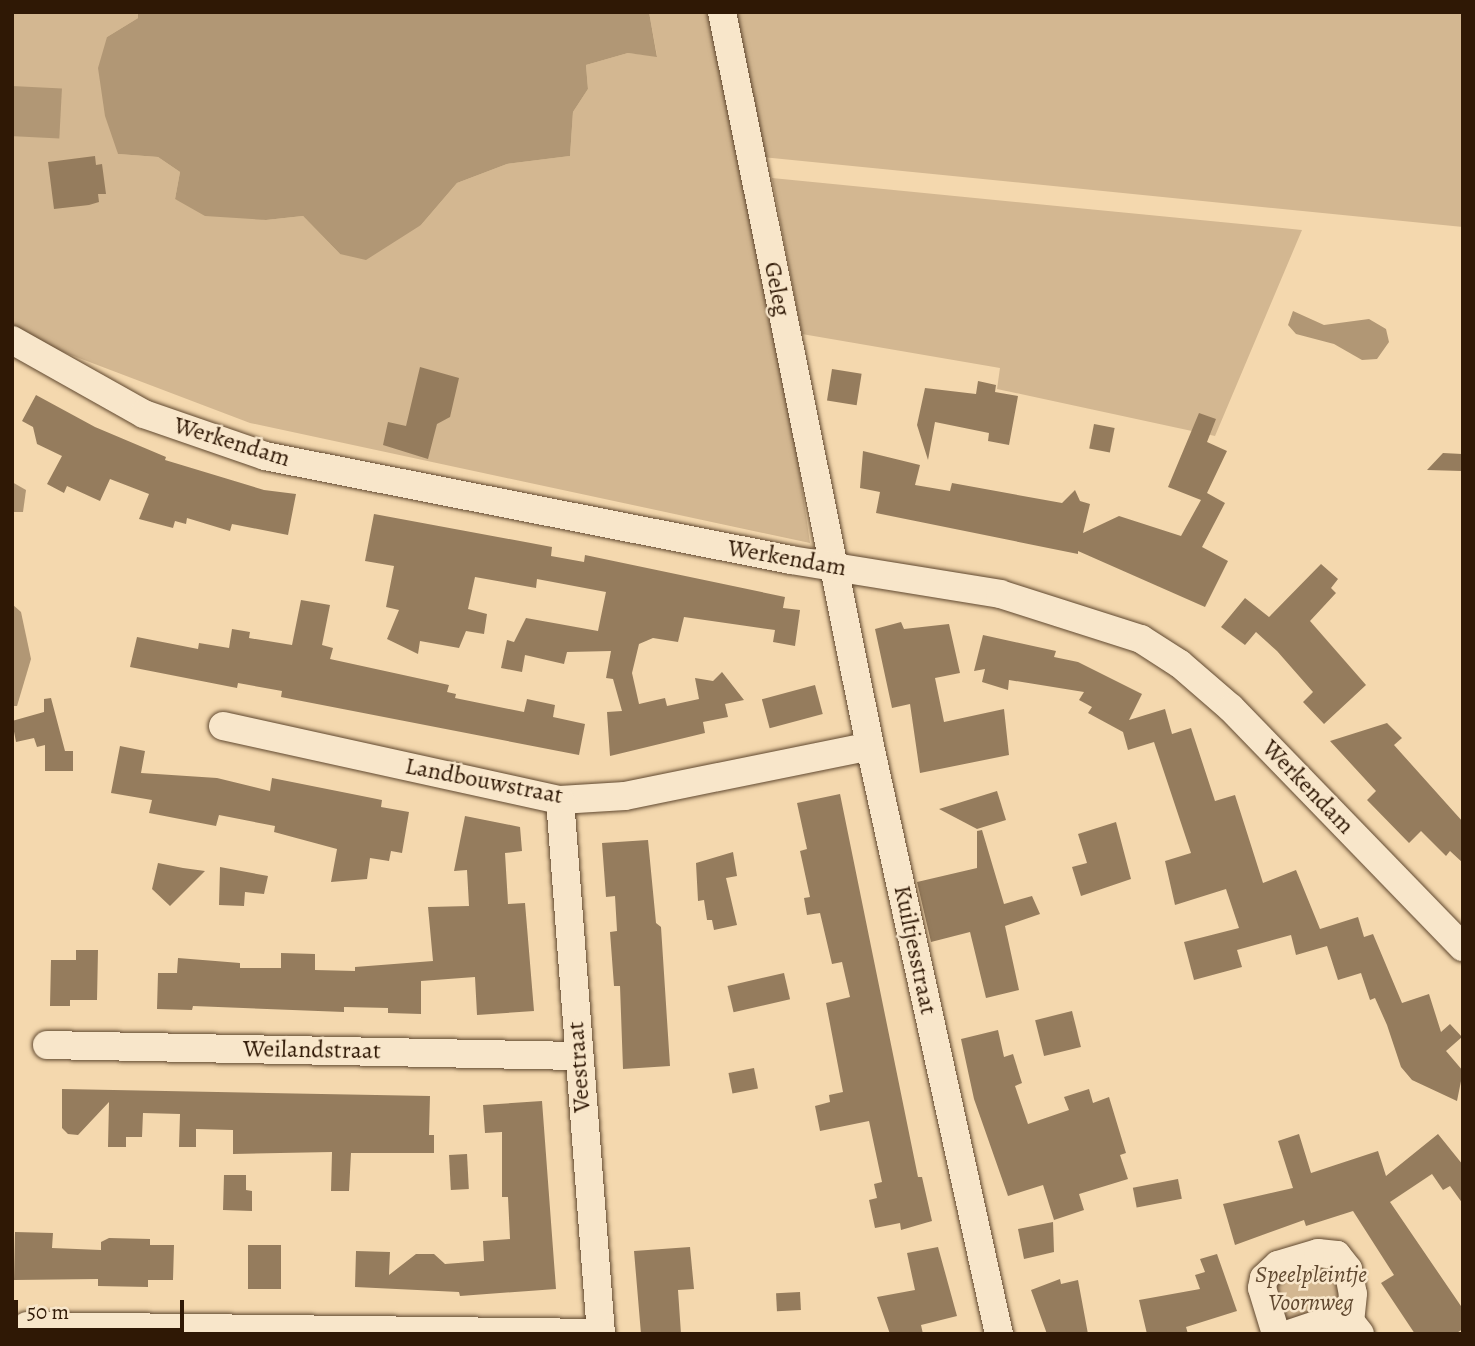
<!DOCTYPE html>
<html>
<head>
<meta charset="utf-8">
<style>
  body { margin:0 }
  #map { position:relative; width:1475px; height:1346px; overflow:hidden; background:#f4d8ae; font-family:Alegreya,serif }
  div>[style] { position:absolute }
  [style*='--x'] { left:calc(var(--x)*1px); top:calc(var(--y)*1px); width:calc(var(--w)*1px); rotate:calc(var(--a)*1deg) }
  .green>* { inset:0; background:#d3b791 }
  .water>* { inset:0; background:#b19775; transform-origin:0 0 }
  .building>* { inset:0; background:#957c5d; transform-origin:0 0 }
  .roads { filter:drop-shadow(0 0 2px #60482f) drop-shadow(0 0 2px #60482f) }
  .minor>* { height:28px; margin:-14px; padding:0 14px; transform-origin:14px; border-radius:14px; background:#f8e6ca }
  span { translate:-50% -50%; white-space:nowrap; text-align:center; line-height:1.15; -webkit-text-stroke:5px #f8e6ca; paint-order:stroke }
  .street-label { font-size:24px; color:#2f1805 }
  .park-label { font-size:24px; color:#60482f; font-style:italic }
  .frame { position:absolute; inset:0; border:14px solid #2f1805; pointer-events:none }
  .scale { position:absolute; left:14px; top:1300px; width:170px; height:32px; box-sizing:border-box; border:4px solid #2f1805; border-top:0; padding-left:9px; font-size:21px; line-height:24px; white-space:nowrap; color:#2f1805; -webkit-text-stroke:5px #f8e6ca; paint-order:stroke }
</style>
</head>
<body>
<div id="map">
  <div class="green">
    <div style="clip-path:polygon(12px 12px,138px 12px,138px 18px,107px 37px,118px 154px,158px 157px,180px 172px,175px 199px,266px 220px,303px 216px,340px 254px,421px 225px,457px 183px,507px 164px,570px 156px,573px 112px,588px 89px,586px 65px,628px 53px,657px 56px,649px 12px,713px 12px,776px 309px,810px 543px,250px 423px,21px 336px,12px 357px)"></div>
    <div style="clip-path:polygon(734px 12px,1463px 12px,1463px 227px,762px 157px)"></div>
    <div style="clip-path:polygon(772px 178px,1302px 230px,1215px 436px,997px 389px,1000px 368px,802px 334px)"></div>
    <div style="clip-path:polygon(1327px 1258px,1344px 1279px,1339px 1308px,1290px 1321px,1282px 1319px,1270px 1280px)"></div>
  </div>
  <div class="water">
    <div style="clip-path:polygon(138px 12px,649px 12px,657px 57px,628px 53px,586px 65px,588px 89px,573px 112px,570px 156px,507px 164px,457px 183px,421px 225px,366px 260px,340px 254px,303px 216px,266px 220px,205px 216px,175px 199px,180px 172px,158px 157px,118px 154px,105px 116px,98px 68px,107px 37px,138px 18px)"></div>
    <div style="left:12px;top:86px;width:50px;height:50px;rotate:3deg"></div>
    <div style="clip-path:polygon(1293px 311px,1324px 325px,1369px 319px,1386px 329px,1389px 342px,1377px 359px,1362px 360px,1334px 344px,1296px 334px,1288px 325px)"></div>
    <div style="clip-path:polygon(12px 482px,26px 490px,23px 512px,12px 512px)"></div>
    <div style="clip-path:polygon(12px 604px,21px 612px,31px 659px,17px 706px,12px 706px)"></div>
  </div>
  <div class="building">
    <div style="clip-path:polygon(95px 156px,96px 165px,102px 164px,106px 194px,98px 194px,99px 202px,89px 205px,54px 209px,48px 162px)"></div>
    <div style="clip-path:polygon(420px 367px,459px 378px,450px 417px,437px 424px,428px 459px,383px 445px,388px 422px,406px 426px)"></div>
    <div style="left:832px;top:369px;width:30px;height:32px;rotate:9deg"></div>
    <div style="clip-path:polygon(978px 381px,996px 385px,995px 392px,1018px 396px,1009px 445px,988px 441px,989px 433px,935px 422px,928px 460px,917px 425px,925px 388px,976px 394px)"></div>
    <div style="clip-path:polygon(36px 395px,95px 427px,166px 457px,165px 460px,264px 490px,296px 494px,288px 535px,232px 524px,230px 531px,187px 518px,186px 524px,175px 521px,173px 528px,139px 519px,149px 494px,110px 479px,100px 501px,67px 486px,64px 493px,47px 484px,62px 456px,37px 444px,33px 427px,22px 421px)"></div>
    <div style="clip-path:polygon(1199px 413px,1216px 419px,1207px 442px,1227px 451px,1207px 493px,1225px 503px,1202px 547px,1228px 561px,1205px 607px,1078px 551px,1078px 554px,876px 513px,880px 492px,860px 488px,863px 451px,920px 465px,915px 485px,950px 491px,952px 483px,1062px 503px,1075px 490px,1080px 501px,1090px 504px,1083px 533px,1119px 516px,1181px 536px,1201px 500px,1168px 487px)"></div>
    <div style="left:1094px;top:424px;width:21px;height:25px;rotate:11deg"></div>
    <div style="clip-path:polygon(1443px 453px,1462px 454px,1462px 471px,1427px 470px)"></div>
    <div style="clip-path:polygon(374px 514px,552px 547px,551px 556px,584px 562px,585px 555px,785px 597px,783px 608px,800px 610px,795px 646px,773px 642px,775px 630px,684px 617px,678px 642px,653px 638px,639px 644px,632px 673px,639px 704px,665px 698px,667px 706px,699px 699px,695px 678px,713px 681px,722px 672px,744px 700px,725px 704px,728px 717px,703px 722px,705px 733px,610px 756px,607px 712px,622px 711px,613px 679px,606px 678px,611px 651px,567px 652px,564px 664px,525px 655px,522px 672px,501px 668px,507px 640px,514px 642px,526px 618px,598px 631px,606px 592px,537px 579px,536px 588px,475px 577px,468px 609px,487px 614px,484px 634px,466px 631px,459px 648px,420px 641px,418px 654px,387px 639px,399px 610px,386px 607px,394px 566px,365px 561px)"></div>
    <div style="clip-path:polygon(1321px 564px,1338px 579px,1331px 588px,1336px 593px,1310px 621px,1366px 685px,1324px 724px,1303px 702px,1313px 692px,1277px 651px,1256px 632px,1245px 645px,1221px 627px,1245px 598px,1269px 617px)"></div>
    <div style="clip-path:polygon(301px 600px,330px 605px,322px 645px,333px 648px,330px 659px,449px 685px,447px 692px,456px 694px,455px 698px,524px 712px,527px 699px,555px 705px,553px 717px,585px 724px,579px 755px,281px 697px,282px 691px,238px 683px,237px 688px,130px 667px,137px 637px,198px 649px,199px 643px,229px 648px,232px 629px,250px 632px,249px 638px,292px 645px)"></div>
    <div style="clip-path:polygon(901px 622px,904px 629px,949px 624px,960px 673px,935px 678px,944px 722px,1004px 709px,1009px 755px,920px 773px,910px 704px,892px 708px,875px 629px)"></div>
    <div style="clip-path:polygon(983px 635px,1056px 651px,1054px 657px,1078px 662px,1142px 694px,1129px 720px,1165px 709px,1172px 734px,1191px 728px,1215px 801px,1235px 795px,1263px 883px,1296px 870px,1320px 929px,1358px 917px,1364px 937px,1373px 934px,1402px 1003px,1429px 994px,1441px 1032px,1450px 1024px,1462px 1037px,1446px 1051px,1463px 1071px,1457px 1101px,1412px 1080px,1401px 1067px,1387px 1025px,1375px 998px,1370px 1000px,1361px 973px,1338px 980px,1327px 946px,1296px 955px,1291px 935px,1237px 950px,1242px 967px,1194px 980px,1184px 942px,1239px 928px,1226px 889px,1175px 905px,1165px 861px,1191px 853px,1154px 742px,1128px 750px,1123px 732px,1088px 713px,1092px 707px,1079px 700px,1084px 692px,1009px 680px,1008px 690px,982px 682px,985px 669px,974px 671px)"></div>
    <div style="left:815px;top:685px;width:30px;height:55px;rotate:75deg"></div>
    <div style="clip-path:polygon(51px 698px,65px 751px,73px 751px,73px 771px,45px 771px,45px 745px,37px 747px,34px 738px,16px 742px,12px 721px,44px 712px,44px 699px)"></div>
    <div style="clip-path:polygon(1387px 723px,1402px 738px,1394px 745px,1463px 822px,1463px 863px,1450px 851px,1446px 856px,1421px 831px,1409px 843px,1367px 800px,1376px 791px,1330px 741px)"></div>
    <div style="clip-path:polygon(120px 746px,145px 751px,141px 773px,217px 778px,270px 791px,272px 778px,382px 800px,381px 807px,409px 812px,402px 853px,391px 851px,389px 861px,370px 858px,367px 879px,331px 882px,337px 849px,274px 832px,275px 826px,219px 815px,216px 826px,149px 813px,152px 800px,111px 793px)"></div>
    <div style="clip-path:polygon(997px 791px,1006px 820px,977px 829px,939px 809px)"></div>
    <div style="clip-path:polygon(840px 794px,918px 1177px,922px 1177px,932px 1221px,901px 1230px,900px 1223px,875px 1228px,869px 1200px,877px 1198px,874px 1184px,882px 1182px,869px 1121px,820px 1131px,815px 1106px,830px 1102px,829px 1095px,843px 1092px,826px 1003px,850px 997px,842px 962px,832px 964px,820px 913px,807px 915px,804px 898px,810px 897px,800px 851px,807px 849px,797px 803px)"></div>
    <div style="clip-path:polygon(465px 816px,520px 827px,522px 851px,505px 853px,508px 904px,525px 903px,534px 1011px,477px 1015px,475px 977px,421px 981px,421px 1014px,388px 1013px,388px 1008px,344px 1007px,344px 1012px,193px 1006px,192px 1010px,157px 1009px,158px 973px,177px 973px,178px 958px,240px 963px,240px 968px,281px 968px,281px 953px,315px 954px,315px 970px,355px 971px,355px 967px,433px 961px,428px 907px,469px 906px,467px 870px,454px 871px)"></div>
    <div style="clip-path:polygon(1116px 822px,1131px 879px,1081px 896px,1072px 867px,1087px 863px,1078px 834px)"></div>
    <div style="clip-path:polygon(982px 830px,1004px 904px,1032px 896px,1040px 914px,1005px 926px,1019px 990px,986px 998px,970px 932px,931px 942px,917px 882px,977px 868px,977px 831px)"></div>
    <div style="clip-path:polygon(648px 840px,656px 923px,661px 927px,670px 1066px,623px 1069px,620px 986px,614px 986px,610px 932px,617px 931px,615px 896px,606px 897px,602px 843px)"></div>
    <div style="clip-path:polygon(733px 852px,737px 876px,726px 878px,737px 925px,714px 930px,712px 920px,707px 920px,704px 900px,698px 901px,696px 863px)"></div>
    <div style="clip-path:polygon(158px 863px,183px 868px,205px 871px,170px 906px,152px 889px)"></div>
    <div style="clip-path:polygon(220px 867px,268px 876px,264px 894px,245px 892px,244px 906px,219px 905px)"></div>
    <div style="clip-path:polygon(76px 950px,98px 950px,97px 1000px,70px 1000px,70px 1006px,50px 1006px,51px 960px,76px 960px)"></div>
    <div style="left:784px;top:973px;width:27px;height:58px;rotate:77deg"></div>
    <div style="left:1072px;top:1011px;width:37px;height:38px;rotate:76deg"></div>
    <div style="clip-path:polygon(998px 1030px,1004px 1057px,1013px 1054px,1022px 1083px,1015px 1086px,1028px 1124px,1069px 1110px,1064px 1097px,1089px 1089px,1093px 1103px,1109px 1097px,1126px 1153px,1120px 1155px,1128px 1179px,1079px 1194px,1084px 1210px,1054px 1220px,1043px 1185px,1008px 1196px,974px 1099px,961px 1039px)"></div>
    <div style="left:754px;top:1068px;width:21px;height:26px;rotate:79deg"></div>
    <div style="clip-path:polygon(62px 1089px,430px 1096px,429px 1135px,434px 1135px,434px 1153px,351px 1153px,349px 1191px,331px 1191px,332px 1152px,233px 1154px,233px 1130px,196px 1129px,196px 1147px,179px 1147px,180px 1114px,143px 1113px,142px 1137px,126px 1137px,126px 1147px,108px 1147px,109px 1102px,78px 1135px,68px 1134px,62px 1128px)"></div>
    <div style="clip-path:polygon(542px 1101px,556px 1289px,460px 1296px,459px 1292px,355px 1287px,356px 1251px,390px 1252px,389px 1275px,416px 1254px,434px 1254px,445px 1264px,484px 1261px,483px 1241px,510px 1239px,508px 1197px,502px 1197px,502px 1132px,485px 1133px,483px 1105px)"></div>
    <div style="clip-path:polygon(1299px 1134px,1311px 1173px,1378px 1151px,1386px 1176px,1438px 1134px,1463px 1165px,1463px 1204px,1450px 1186px,1443px 1190px,1432px 1174px,1390px 1202px,1463px 1309px,1463px 1329px,1455px 1334px,1415px 1334px,1381px 1283px,1394px 1275px,1353px 1211px,1306px 1226px,1304px 1220px,1235px 1245px,1223px 1204px,1293px 1188px,1278px 1141px)"></div>
    <div style="left:467px;top:1154px;width:35px;height:18px;rotate:87deg"></div>
    <div style="clip-path:polygon(224px 1175px,246px 1175px,246px 1190px,252px 1191px,252px 1211px,223px 1210px)"></div>
    <div style="left:1178px;top:1179px;width:20px;height:46px;rotate:79deg"></div>
    <div style="clip-path:polygon(1053px 1222px,1054px 1252px,1024px 1259px,1018px 1229px)"></div>
    <div style="clip-path:polygon(15px 1232px,53px 1233px,52px 1248px,101px 1250px,101px 1242px,109px 1238px,150px 1239px,150px 1245px,174px 1245px,173px 1280px,148px 1280px,148px 1287px,98px 1286px,98px 1279px,14px 1280px)"></div>
    <div style="left:248px;top:1245px;width:33px;height:44px"></div>
    <div style="clip-path:polygon(690px 1247px,694px 1289px,678px 1290px,681px 1334px,641px 1334px,634px 1251px)"></div>
    <div style="clip-path:polygon(938px 1247px,957px 1316px,921px 1325px,923px 1334px,890px 1334px,877px 1297px,915px 1290px,907px 1253px)"></div>
    <div style="clip-path:polygon(1217px 1254px,1237px 1311px,1186px 1327px,1188px 1334px,1147px 1334px,1139px 1300px,1200px 1289px,1195px 1275px,1205px 1272px,1200px 1259px)"></div>
    <div style="clip-path:polygon(1060px 1279px,1061px 1284px,1078px 1280px,1088px 1334px,1047px 1334px,1031px 1290px)"></div>
    <div style="left:800px;top:1292px;width:18px;height:24px;rotate:87deg"></div>
  </div>
  <div class="roads">
    <div class="minor">
      <div style="--x:722;--y:12;--w:749;--a:78.6"></div>
      <div style="--x:870;--y:746;--w:602;--a:77.63"></div>
      <div style="--x:12;--y:340;--w:151;--a:29.3"></div>
      <div style="--x:144;--y:414;--w:128;--a:19.1"></div>
      <div style="--x:265;--y:456;--w:536;--a:11.18"></div>
      <div style="--x:791;--y:560;--w:212;--a:9.2"></div>
      <div style="--x:1000;--y:594;--w:148;--a:17.7"></div>
      <div style="--x:1141;--y:639;--w:46;--a:32.7"></div>
      <div style="--x:1180;--y:664;--w:67;--a:40.8"></div>
      <div style="--x:1231;--y:708;--w:333;--a:45.9"></div>
      <div style="--x:223;--y:726;--w:345;--a:12.4"></div>
      <div style="--x:560;--y:800;--w:65;--a:-3.5"></div>
      <div style="--x:625;--y:796;--w:250;--a:-11.5"></div>
      <div style="--x:560;--y:800;--w:536;--a:85.61"></div>
      <div style="--x:47;--y:1045;--w:531;--a:1.19"></div>
      <div style="--x:27;--y:1326;--w:574;--a:0.7"></div>
      <div style="--x:1276;--y:1334;--w:48;--a:-106.9"></div>
      <div style="--x:1262;--y:1288;--w:10;--a:-79"></div>
      <div style="--x:1264;--y:1278;--w:19;--a:-43"></div>
      <div style="--x:1278;--y:1265;--w:42;--a:-16.7"></div>
      <div style="--x:1318;--y:1253;--w:19;--a:6"></div>
      <div style="--x:1337;--y:1255;--w:18;--a:52"></div>
      <div style="--x:1348;--y:1269;--w:25;--a:79"></div>
      <div style="--x:1353;--y:1294;--w:27;--a:96"></div>
      <div style="--x:1289;--y:1334;--w:51;--a:-18.4"></div>
      <div style="--x:1337;--y:1318;--w:13;--a:13"></div>
      <div style="--x:1350;--y:1321;--w:16;--a:52"></div>
    </div>
  </div>
  <div class="street-label">
    <span style="left:777px;top:289px;rotate:79deg">Geleg</span>
    <span style="left:232px;top:442px;rotate:17deg">Werkendam</span>
    <span style="left:787px;top:558px;rotate:10deg">Werkendam</span>
    <span style="left:484px;top:781px;rotate:11deg">Landbouwstraat</span>
    <span style="left:1308px;top:787px;rotate:46deg">Werkendam</span>
    <span style="left:915px;top:950px;rotate:78deg">Kuiltjesstraat</span>
    <span style="left:312px;top:1050px;rotate:1deg">Weilandstraat</span>
    <span style="left:579px;top:1067px;rotate:-94deg">Veestraat</span>
  </div>
  <div class="park-label">
    <span style="left:1311px;top:1289px">Speelpleintje<br>Voornweg</span>
  </div>
  <div class="frame"></div>
  <div class="scale">50 m</div>
</div>
</body>
</html>
